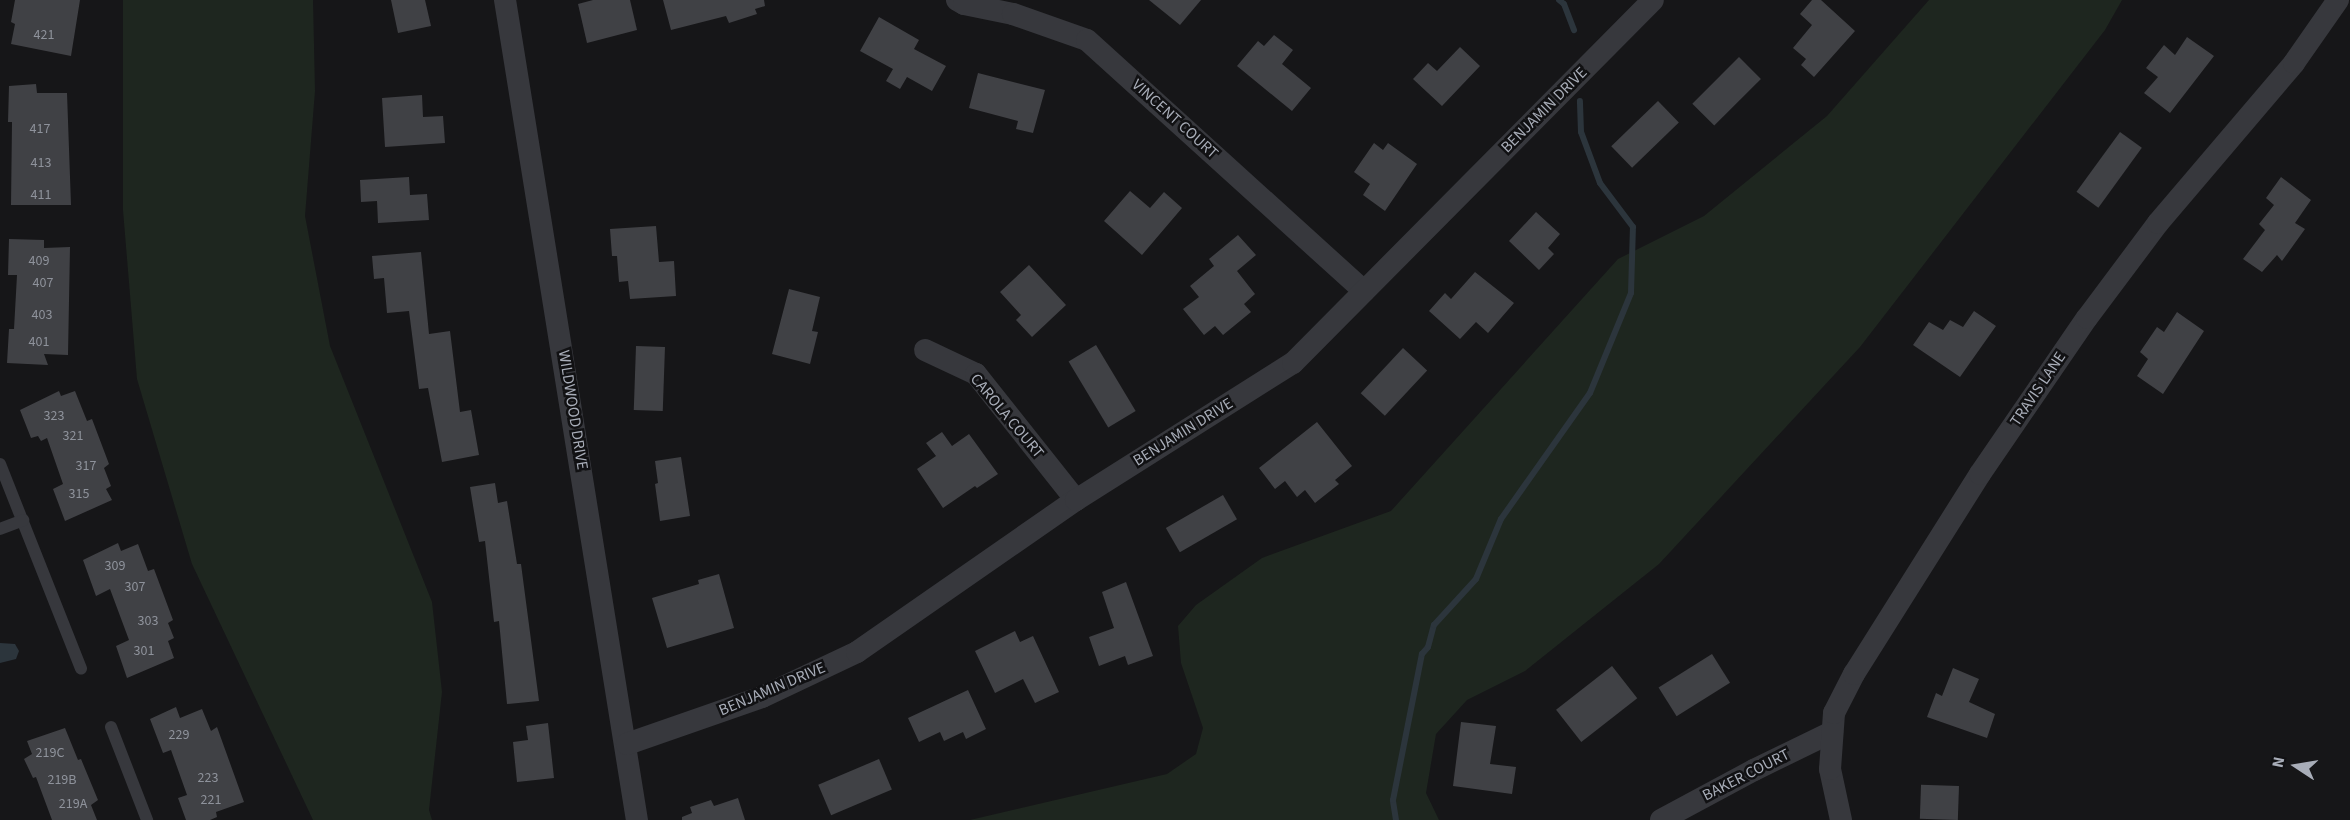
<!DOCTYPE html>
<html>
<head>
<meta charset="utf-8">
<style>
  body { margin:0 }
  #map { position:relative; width:2350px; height:820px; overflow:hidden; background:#161618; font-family:"Source Sans 3",sans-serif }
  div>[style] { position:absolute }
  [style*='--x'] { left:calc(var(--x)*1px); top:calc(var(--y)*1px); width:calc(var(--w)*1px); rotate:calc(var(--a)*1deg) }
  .green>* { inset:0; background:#1e261f }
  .water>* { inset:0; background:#2c353c }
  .stream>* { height:6px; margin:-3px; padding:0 3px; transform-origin:3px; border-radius:3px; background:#2c353c }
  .building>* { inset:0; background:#404145; transform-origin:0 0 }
  .lane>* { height:12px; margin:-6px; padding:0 6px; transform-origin:6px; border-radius:6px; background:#37383d }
  .street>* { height:22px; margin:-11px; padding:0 11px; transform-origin:11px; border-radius:11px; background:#37383d }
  span { translate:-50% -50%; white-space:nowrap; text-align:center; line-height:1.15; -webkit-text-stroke:5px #111113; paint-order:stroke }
  .number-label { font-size:14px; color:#8e929b }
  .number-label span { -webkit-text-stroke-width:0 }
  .street-label { font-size:16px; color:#a8adb8 }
  .north { position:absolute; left:2266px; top:736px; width:60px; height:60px; -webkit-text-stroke:4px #111113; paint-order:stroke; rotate:282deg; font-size:16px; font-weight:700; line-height:24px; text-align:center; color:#a8adb8 }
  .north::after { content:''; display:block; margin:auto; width:21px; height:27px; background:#a8adb8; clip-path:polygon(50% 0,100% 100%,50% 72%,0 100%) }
</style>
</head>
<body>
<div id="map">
  <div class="green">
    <div style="clip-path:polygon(123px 0,313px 0,315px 91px,305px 216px,330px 346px,432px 602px,442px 692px,429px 810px,432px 820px,313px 820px,192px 564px,137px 379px,123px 210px)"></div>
    <div style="clip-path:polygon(1929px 0,2122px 0,2105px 30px,1860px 347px,1659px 564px,1525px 671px,1467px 700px,1436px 734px,1426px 793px,1439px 820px,970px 820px,1167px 774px,1196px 754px,1203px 728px,1181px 663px,1178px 626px,1196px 605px,1262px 558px,1391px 511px,1618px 259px,1704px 216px,1827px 116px)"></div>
  </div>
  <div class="water">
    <div style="clip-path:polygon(0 643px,15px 644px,19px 651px,16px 659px,0 663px)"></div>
  </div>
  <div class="stream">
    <div style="--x:1559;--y:0;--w:6;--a:39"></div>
    <div style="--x:1564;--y:4;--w:28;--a:69"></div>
    <div style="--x:1396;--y:820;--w:20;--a:-99"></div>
    <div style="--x:1393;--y:800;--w:149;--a:-78.8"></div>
    <div style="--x:1422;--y:654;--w:9;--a:-49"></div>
    <div style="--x:1428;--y:647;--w:23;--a:-75"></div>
    <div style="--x:1434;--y:625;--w:62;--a:-47.6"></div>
    <div style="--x:1476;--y:579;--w:65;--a:-67.4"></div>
    <div style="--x:1501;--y:519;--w:154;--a:-54.8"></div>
    <div style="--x:1590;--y:393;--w:108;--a:-67.7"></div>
    <div style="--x:1631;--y:293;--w:66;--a:-88.3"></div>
    <div style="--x:1633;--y:227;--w:55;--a:-126.9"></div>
    <div style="--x:1600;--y:183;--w:54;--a:-110.4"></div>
    <div style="--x:1581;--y:132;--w:31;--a:-92"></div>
  </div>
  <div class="building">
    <div style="clip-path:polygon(15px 0,80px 0,71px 56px,11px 44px,15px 24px,11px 22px)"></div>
    <div style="clip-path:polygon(391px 0,425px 0,431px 26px,398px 33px)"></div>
    <div style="clip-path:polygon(593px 0,630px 0,637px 30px,587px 43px,578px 4px)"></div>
    <div style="clip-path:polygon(663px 0,764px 0,765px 6px,755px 9px,757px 14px,729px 23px,726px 16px,671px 30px)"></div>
    <div style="clip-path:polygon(1149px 0,1201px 0,1180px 25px)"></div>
    <div style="clip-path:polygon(1812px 0,1821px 0,1855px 31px,1814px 77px,1801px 65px,1806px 59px,1793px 48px,1812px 25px,1800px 14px)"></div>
    <div style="clip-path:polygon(879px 17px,919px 40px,914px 49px,946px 66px,932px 91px,907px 77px,900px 89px,886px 81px,893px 69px,860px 51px)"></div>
    <div style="clip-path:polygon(1274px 35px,1293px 50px,1282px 64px,1311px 88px,1292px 111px,1237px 66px,1258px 41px,1264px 46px)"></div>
    <div style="clip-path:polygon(2187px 37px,2214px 56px,2170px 113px,2144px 93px,2158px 77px,2146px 68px,2164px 45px,2175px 55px)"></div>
    <div style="clip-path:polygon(1460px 47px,1480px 66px,1442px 106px,1413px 79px,1428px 63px,1437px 71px)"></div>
    <div style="left:1739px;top:57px;width:31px;height:66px;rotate:45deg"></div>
    <div style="clip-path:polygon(978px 73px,1045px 90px,1033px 133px,1016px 129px,1018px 121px,969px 108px)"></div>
    <div style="clip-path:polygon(36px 84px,37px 93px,67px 93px,71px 205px,11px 205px,12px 122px,8px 122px,9px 86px)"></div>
    <div style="clip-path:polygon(422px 95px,423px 117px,443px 116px,445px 143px,385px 147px,382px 98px)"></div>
    <div style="left:1658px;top:101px;width:30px;height:65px;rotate:46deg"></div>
    <div style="left:2120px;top:132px;width:27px;height:74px;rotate:36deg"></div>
    <div style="clip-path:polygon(1374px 143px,1383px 150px,1388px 143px,1417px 164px,1385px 211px,1363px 195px,1370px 184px,1354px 172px)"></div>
    <div style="clip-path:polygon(409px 177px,410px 195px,427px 194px,429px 220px,378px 223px,377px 201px,361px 202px,360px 180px)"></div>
    <div style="clip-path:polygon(2281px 177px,2311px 200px,2295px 223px,2305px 229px,2282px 261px,2277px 255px,2262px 272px,2243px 259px,2265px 230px,2259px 224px,2274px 205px,2266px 198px)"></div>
    <div style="clip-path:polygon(1130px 191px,1150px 208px,1164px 192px,1182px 208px,1142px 255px,1104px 221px)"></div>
    <div style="clip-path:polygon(1536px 212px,1560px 234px,1548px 248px,1554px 254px,1539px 270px,1509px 241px)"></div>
    <div style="clip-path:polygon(656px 226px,659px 262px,674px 261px,676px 296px,630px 299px,628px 281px,619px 282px,617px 256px,612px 256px,610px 229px)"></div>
    <div style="clip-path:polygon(1238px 235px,1256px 255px,1237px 271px,1255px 294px,1244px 304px,1251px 312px,1223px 335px,1215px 326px,1204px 335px,1183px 309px,1199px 297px,1190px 286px,1214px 266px,1209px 259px)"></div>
    <div style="clip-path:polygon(9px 239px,44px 240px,44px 248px,70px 247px,68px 355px,44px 354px,48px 365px,7px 363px,9px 329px,14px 329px,17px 275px,8px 275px)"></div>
    <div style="clip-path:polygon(421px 252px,429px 334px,450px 331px,460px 412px,471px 410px,479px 455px,442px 462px,428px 388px,419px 389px,409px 311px,387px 313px,384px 278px,374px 279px,372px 256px)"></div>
    <div style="clip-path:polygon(1029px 265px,1066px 305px,1032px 337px,1016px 320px,1021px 315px,1000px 292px)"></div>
    <div style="clip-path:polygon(1475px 272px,1514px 303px,1488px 333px,1476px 322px,1460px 339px,1429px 311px,1445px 293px,1451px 299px)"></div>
    <div style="clip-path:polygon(789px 289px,820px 297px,812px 331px,818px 332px,810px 364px,772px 354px)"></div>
    <div style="clip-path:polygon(1974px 311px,1996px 326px,1960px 377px,1913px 345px,1929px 322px,1943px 330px,1950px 320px,1963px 327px)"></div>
    <div style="clip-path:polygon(2177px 312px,2204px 331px,2163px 394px,2137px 376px,2148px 359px,2140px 352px,2157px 327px,2164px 332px)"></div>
    <div style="left:1096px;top:345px;width:77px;height:32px;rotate:59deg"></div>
    <div style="left:636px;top:346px;width:29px;height:64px;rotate:2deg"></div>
    <div style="left:1403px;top:348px;width:33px;height:62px;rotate:43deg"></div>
    <div style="clip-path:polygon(59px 391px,61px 396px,75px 391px,87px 421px,92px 419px,109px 464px,104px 468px,111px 486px,106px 489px,112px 500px,65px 521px,53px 489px,63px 484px,47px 438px,41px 441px,38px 436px,31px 438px,20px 410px)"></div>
    <div style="clip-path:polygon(1317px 422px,1352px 466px,1335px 480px,1339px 484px,1315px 503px,1305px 490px,1297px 497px,1285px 481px,1275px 489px,1259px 468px)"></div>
    <div style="clip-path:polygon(942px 432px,952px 446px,969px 434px,998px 474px,977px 488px,975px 486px,943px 508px,917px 469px,936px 456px,926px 443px)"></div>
    <div style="clip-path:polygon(681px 457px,690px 516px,660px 521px,655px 484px,658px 483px,655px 461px)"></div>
    <div style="clip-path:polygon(495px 483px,498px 503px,507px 501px,517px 564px,521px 564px,539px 701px,507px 704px,499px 621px,494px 622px,485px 541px,479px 542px,470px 487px)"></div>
    <div style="left:1223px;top:495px;width:28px;height:66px;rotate:60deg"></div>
    <div style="clip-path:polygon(118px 543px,121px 551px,138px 544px,148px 571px,154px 569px,173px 620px,168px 623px,174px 638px,168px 641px,174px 658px,127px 678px,116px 646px,129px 640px,110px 589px,96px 596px,83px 560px)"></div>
    <div style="clip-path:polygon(719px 574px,734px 628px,667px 648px,652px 598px,699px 584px,698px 580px)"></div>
    <div style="clip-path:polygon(1126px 582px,1153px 656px,1128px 665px,1125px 656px,1099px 666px,1089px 637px,1114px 628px,1102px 592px)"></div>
    <div style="clip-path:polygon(1015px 631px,1020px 642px,1033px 636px,1059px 692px,1035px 703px,1023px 679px,995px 693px,975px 651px)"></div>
    <div style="left:1712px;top:654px;width:34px;height:63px;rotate:58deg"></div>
    <div style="left:1612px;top:666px;width:41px;height:71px;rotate:52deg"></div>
    <div style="clip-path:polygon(1953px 668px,1979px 679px,1969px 702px,1995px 714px,1987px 738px,1927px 717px,1936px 693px,1942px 696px)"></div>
    <div style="clip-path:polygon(968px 690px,986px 729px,966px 739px,963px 732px,944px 741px,940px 732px,919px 742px,908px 718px)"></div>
    <div style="clip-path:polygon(176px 707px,180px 718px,202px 709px,211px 731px,217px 727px,244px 802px,216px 812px,217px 817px,210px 820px,186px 820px,178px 798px,187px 795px,171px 750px,163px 753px,150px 719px)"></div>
    <div style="clip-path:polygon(1461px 722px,1496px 726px,1490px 764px,1516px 767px,1512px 794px,1453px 786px)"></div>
    <div style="clip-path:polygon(548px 723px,554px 778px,517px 782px,513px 742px,528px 740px,526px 726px)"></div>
    <div style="clip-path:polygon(65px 728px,78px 760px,81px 759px,98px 800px,91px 805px,97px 820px,52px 820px,36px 777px,33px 778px,24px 759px,32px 754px,27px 741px)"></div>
    <div style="left:879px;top:759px;width:33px;height:66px;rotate:67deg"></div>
    <div style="left:1959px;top:786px;width:34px;height:38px;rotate:92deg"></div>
    <div style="clip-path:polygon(738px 798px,745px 820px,682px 820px,682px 817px,692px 813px,690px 807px,711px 800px,714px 806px)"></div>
  </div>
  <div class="lane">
    <div style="--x:0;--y:464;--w:220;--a:68.4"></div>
    <div style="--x:0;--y:529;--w:25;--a:-21"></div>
    <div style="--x:111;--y:727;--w:100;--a:68.8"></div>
  </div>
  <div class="street">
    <div style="--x:505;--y:0;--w:831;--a:80.86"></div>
    <div style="--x:957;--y:0;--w:8;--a:30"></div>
    <div style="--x:964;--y:4;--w:50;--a:11.5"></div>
    <div style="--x:1013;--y:14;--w:78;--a:19.4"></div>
    <div style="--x:1087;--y:40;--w:374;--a:42.2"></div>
    <div style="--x:925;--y:350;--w:56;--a:25.2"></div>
    <div style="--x:976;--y:374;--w:161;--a:51.6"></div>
    <div style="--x:627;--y:744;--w:143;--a:-19.2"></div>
    <div style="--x:762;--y:697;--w:105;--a:-25.3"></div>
    <div style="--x:857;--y:652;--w:267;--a:-34.8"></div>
    <div style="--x:1076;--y:500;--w:257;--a:-32.3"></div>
    <div style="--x:1293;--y:363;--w:511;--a:-45.24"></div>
    <div style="--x:1661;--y:820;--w:106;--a:-28.3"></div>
    <div style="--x:1754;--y:770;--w:87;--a:-26"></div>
    <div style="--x:1841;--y:820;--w:52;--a:-102.2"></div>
    <div style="--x:1830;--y:769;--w:56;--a:-85.9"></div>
    <div style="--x:1834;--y:713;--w:44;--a:-62.9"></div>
    <div style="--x:1854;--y:674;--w:236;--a:-57.8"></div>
    <div style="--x:1980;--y:474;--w:189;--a:-55.6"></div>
    <div style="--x:2087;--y:318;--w:119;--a:-53.2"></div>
    <div style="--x:2158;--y:223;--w:210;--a:-49.6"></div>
    <div style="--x:2294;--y:63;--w:77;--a:-55.1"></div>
  </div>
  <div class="number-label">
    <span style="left:44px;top:35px">421</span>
    <span style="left:40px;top:129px">417</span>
    <span style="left:41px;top:163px">413</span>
    <span style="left:41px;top:195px">411</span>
    <span style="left:39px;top:261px">409</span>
    <span style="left:43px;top:283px">407</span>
    <span style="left:42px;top:315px">403</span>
    <span style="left:39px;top:342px">401</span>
    <span style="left:54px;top:416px">323</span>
    <span style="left:73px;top:436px">321</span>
    <span style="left:86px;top:466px">317</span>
    <span style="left:79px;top:494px">315</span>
    <span style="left:115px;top:566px">309</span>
    <span style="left:135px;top:587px">307</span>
    <span style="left:148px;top:621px">303</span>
    <span style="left:144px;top:651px">301</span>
    <span style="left:179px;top:735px">229</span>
    <span style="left:50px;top:753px">219C</span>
    <span style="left:208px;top:778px">223</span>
    <span style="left:62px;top:780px">219B</span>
    <span style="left:211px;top:800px">221</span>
    <span style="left:73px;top:804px">219A</span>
  </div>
  <div class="street-label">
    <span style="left:1544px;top:110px;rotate:-45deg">BENJAMIN DRIVE</span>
    <span style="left:1175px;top:119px;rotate:42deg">VINCENT COURT</span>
    <span style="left:2038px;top:389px;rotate:-56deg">TRAVIS LANE</span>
    <span style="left:573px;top:410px;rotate:81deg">WILDWOOD DRIVE</span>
    <span style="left:1007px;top:416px;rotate:50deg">CAROLA COURT</span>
    <span style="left:1183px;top:432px;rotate:-32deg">BENJAMIN DRIVE</span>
    <span style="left:772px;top:689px;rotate:-23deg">BENJAMIN DRIVE</span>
    <span style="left:1746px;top:775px;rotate:-27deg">BAKER COURT</span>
  </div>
  <div class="north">N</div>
</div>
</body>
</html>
